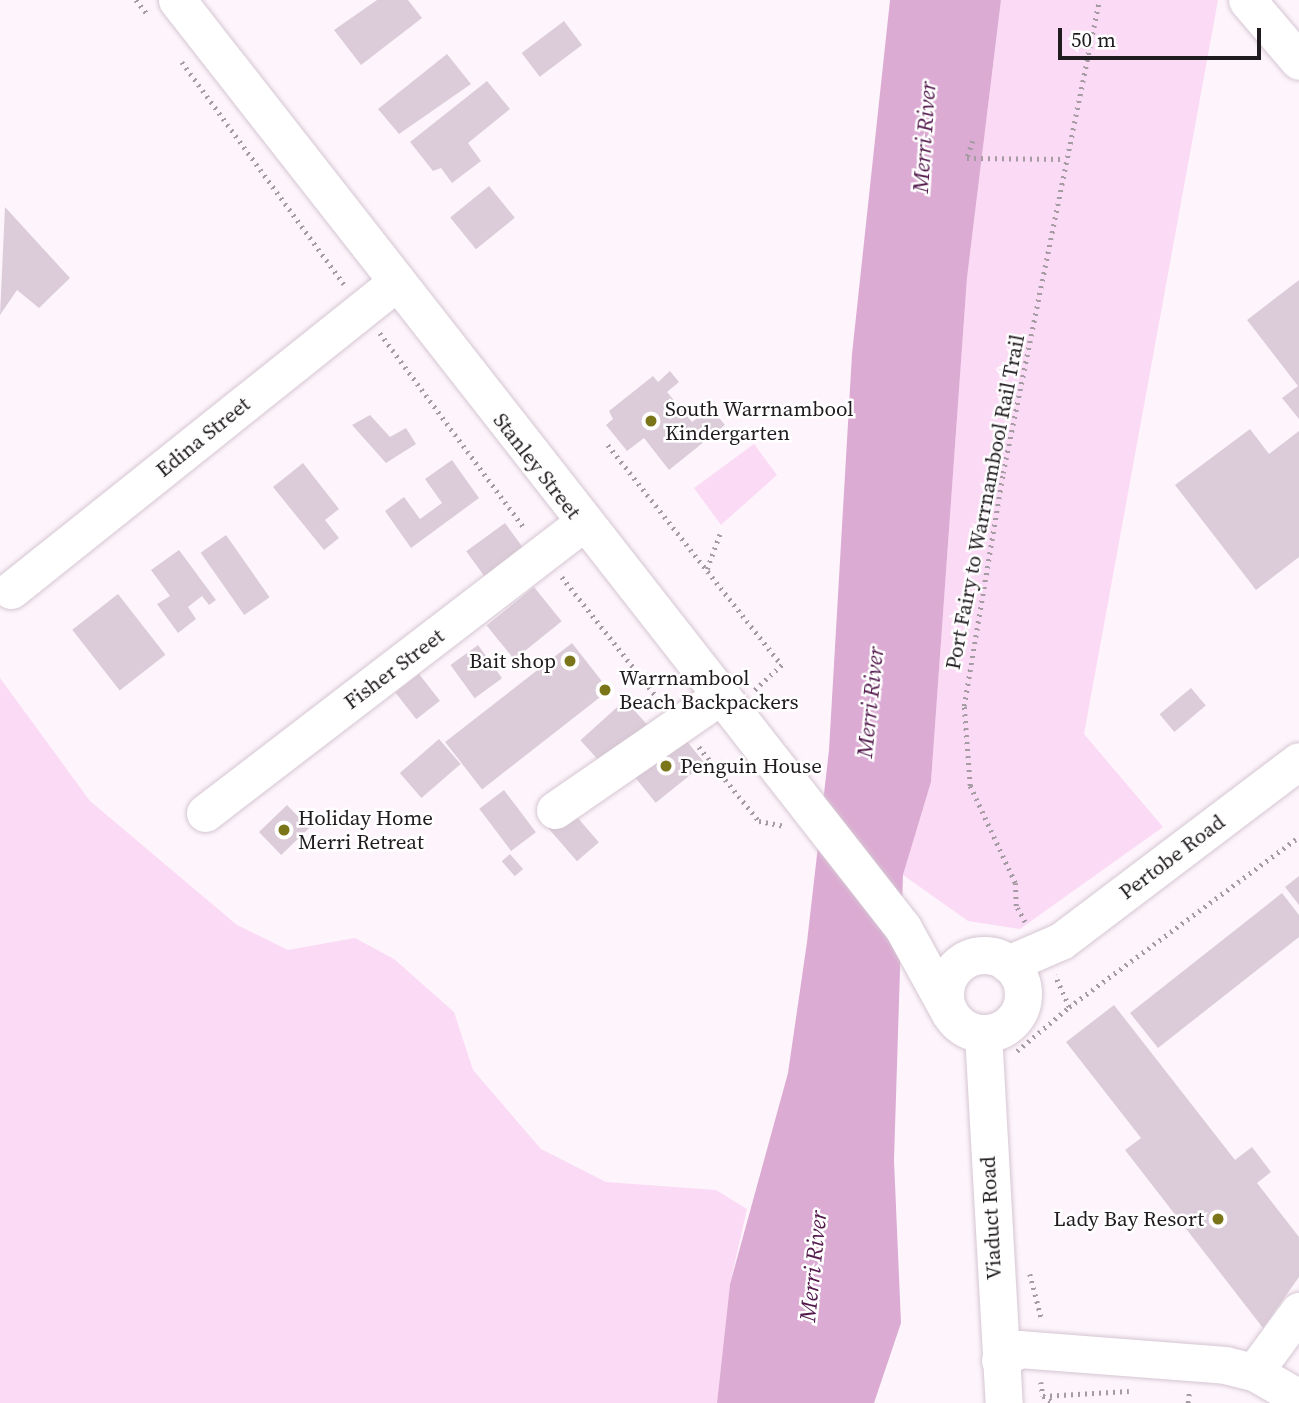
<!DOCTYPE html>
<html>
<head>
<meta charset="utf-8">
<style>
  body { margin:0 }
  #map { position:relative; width:1299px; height:1403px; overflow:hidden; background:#fef5fc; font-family:"Source Serif 4",serif }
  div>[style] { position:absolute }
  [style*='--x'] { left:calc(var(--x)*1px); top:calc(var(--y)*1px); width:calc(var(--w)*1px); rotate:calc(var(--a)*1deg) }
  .green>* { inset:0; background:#fbdaf5 }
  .water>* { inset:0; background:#dcabd3 }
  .building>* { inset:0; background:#dcccd9; transform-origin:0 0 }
  .path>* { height:4.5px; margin-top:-2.25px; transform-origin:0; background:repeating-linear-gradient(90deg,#a49ca2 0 2px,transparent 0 7px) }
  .roads { filter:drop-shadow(0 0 2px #d5c6d2) drop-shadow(0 0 2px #d5c6d2) }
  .minor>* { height:37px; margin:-18.5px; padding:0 18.5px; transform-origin:18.5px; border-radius:18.5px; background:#fff }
  .minor>.ring { margin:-18.5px; padding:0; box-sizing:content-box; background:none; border:37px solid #fff; border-radius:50% }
  .dots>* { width:19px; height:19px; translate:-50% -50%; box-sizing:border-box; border:4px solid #fff; border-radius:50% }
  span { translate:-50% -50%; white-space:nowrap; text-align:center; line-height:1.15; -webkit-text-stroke:5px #fff; paint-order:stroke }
  .poi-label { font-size:21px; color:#201b1f }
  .left { translate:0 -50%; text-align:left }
  .right { translate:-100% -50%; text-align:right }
  .street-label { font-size:21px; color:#201b1f }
  .water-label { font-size:23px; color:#53194c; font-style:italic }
  .scale { position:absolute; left:1058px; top:28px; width:203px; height:32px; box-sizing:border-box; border:4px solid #201b1f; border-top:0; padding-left:9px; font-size:21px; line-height:24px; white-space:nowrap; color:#201b1f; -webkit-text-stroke:5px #fff; paint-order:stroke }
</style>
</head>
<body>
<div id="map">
  <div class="green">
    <div style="clip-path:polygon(1001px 0,1218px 0,1084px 734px,1163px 827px,1020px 929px,968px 921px,903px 875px,931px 782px,967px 278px)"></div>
    <div style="clip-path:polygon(754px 444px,777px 475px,721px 525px,694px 488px)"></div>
    <div style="clip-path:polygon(0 678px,90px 801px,237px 925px,288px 950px,355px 938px,394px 959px,454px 1012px,473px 1070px,541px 1149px,606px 1182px,716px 1190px,747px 1209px,730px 1284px,717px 1403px,0 1403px)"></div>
  </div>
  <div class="water">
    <div style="clip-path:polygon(890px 0,1001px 0,967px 278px,931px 782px,903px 875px,894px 1160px,901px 1323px,874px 1403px,717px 1403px,730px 1284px,788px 1073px,807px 942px,829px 750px,852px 354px)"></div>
  </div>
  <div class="building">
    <div style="clip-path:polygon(377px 0,408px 0,422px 18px,361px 65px,334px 30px)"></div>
    <div style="left:564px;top:21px;width:30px;height:53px;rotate:53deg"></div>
    <div style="clip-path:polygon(447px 54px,471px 84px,399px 134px,378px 109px)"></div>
    <div style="clip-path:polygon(487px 81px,510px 109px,468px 143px,481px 161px,452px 183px,441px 168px,433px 171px,410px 142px)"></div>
    <div style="left:489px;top:186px;width:41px;height:50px;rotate:51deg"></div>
    <div style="clip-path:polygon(5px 207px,70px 278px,39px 308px,17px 290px,0 315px)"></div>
    <div style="clip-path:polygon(1299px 280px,1299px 419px,1282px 398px,1298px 386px,1247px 320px)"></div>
    <div style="clip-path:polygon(670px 371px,679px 382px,667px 392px,692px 422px,711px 408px,725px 425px,669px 470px,644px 438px,627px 451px,606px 425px,613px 419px,609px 411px,653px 376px,658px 382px)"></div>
    <div style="clip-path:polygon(370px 415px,390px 437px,406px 428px,416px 444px,386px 463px,352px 425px)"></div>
    <div style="clip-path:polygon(1250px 429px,1269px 454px,1299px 431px,1299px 557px,1256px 590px,1175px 485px)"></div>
    <div style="clip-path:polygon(452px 460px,479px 498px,411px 548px,385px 511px,404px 497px,420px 519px,442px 503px,425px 479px)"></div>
    <div style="clip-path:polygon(303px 463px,339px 509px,325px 520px,339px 538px,324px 550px,273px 487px)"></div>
    <div style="left:505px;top:523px;width:36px;height:48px;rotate:54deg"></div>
    <div style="left:226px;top:535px;width:76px;height:31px;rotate:55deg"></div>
    <div style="clip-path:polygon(179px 550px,216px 600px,209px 605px,202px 596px,188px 607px,196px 619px,178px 633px,157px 604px,170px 596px,151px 570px)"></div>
    <div style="left:534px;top:587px;width:44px;height:61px;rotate:51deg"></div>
    <div style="left:118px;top:594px;width:77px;height:58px;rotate:52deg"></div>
    <div style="left:572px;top:643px;width:60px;height:161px;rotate:52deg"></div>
    <div style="left:478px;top:645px;width:41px;height:34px;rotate:54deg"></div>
    <div style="left:419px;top:674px;width:34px;height:30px;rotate:52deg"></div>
    <div style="left:1191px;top:688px;width:23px;height:41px;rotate:50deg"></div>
    <div style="left:625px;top:700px;width:43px;height:60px;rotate:48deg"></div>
    <div style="left:677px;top:729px;width:44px;height:63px;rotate:51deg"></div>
    <div style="left:439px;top:739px;width:33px;height:52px;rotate:49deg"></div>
    <div style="left:504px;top:790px;width:53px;height:31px;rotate:53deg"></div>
    <div style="left:287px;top:805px;width:32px;height:39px;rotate:46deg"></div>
    <div style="left:570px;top:809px;width:44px;height:29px;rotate:49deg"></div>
    <div style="left:510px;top:854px;width:20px;height:11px;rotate:49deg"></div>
    <div style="clip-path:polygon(1299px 876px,1299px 905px,1285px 887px)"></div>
    <div style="clip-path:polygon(1282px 893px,1299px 915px,1299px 937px,1158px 1048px,1130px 1013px)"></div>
    <div style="clip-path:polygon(1114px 1005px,1235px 1160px,1252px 1147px,1271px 1172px,1257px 1183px,1299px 1237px,1299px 1277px,1263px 1328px,1125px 1150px,1141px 1138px,1066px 1042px)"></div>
  </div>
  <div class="path">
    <div style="--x:136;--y:0;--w:19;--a:51"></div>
    <div style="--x:182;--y:62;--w:275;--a:53.9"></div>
    <div style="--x:973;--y:141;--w:18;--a:109"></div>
    <div style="--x:967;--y:158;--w:98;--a:0.6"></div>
    <div style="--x:380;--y:333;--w:244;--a:53.5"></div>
    <div style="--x:608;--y:445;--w:280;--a:51.7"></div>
    <div style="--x:782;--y:665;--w:37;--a:137"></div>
    <div style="--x:707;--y:569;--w:37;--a:-70"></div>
    <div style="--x:562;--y:577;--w:157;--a:51.7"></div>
    <div style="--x:699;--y:747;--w:95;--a:51"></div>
    <div style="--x:759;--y:821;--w:25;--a:11"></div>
    <div style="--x:1025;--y:922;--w:18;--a:-119"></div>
    <div style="--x:1016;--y:906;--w:23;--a:-92"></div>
    <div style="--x:1015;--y:883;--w:107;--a:-114.9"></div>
    <div style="--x:970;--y:786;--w:80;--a:-94.3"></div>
    <div style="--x:964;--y:706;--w:236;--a:-80.5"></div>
    <div style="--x:1003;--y:473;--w:483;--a:-78.5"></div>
    <div style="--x:1069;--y:1007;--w:286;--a:-36.5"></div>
    <div style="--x:1017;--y:1032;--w:20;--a:-87"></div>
    <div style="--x:1017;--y:1051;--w:68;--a:-40.2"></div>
    <div style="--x:1069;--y:1007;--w:35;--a:-114"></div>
    <div style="--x:1030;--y:1274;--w:48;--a:75.4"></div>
    <div style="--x:1041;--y:1382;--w:14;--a:82"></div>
    <div style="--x:1043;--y:1396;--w:13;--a:32"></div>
    <div style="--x:1043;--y:1396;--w:86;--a:-3.3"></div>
    <div style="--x:1188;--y:1403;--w:10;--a:-84"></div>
  </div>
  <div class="roads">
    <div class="minor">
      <div style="--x:177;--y:0;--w:1178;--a:51.96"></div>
      <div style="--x:903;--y:928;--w:98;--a:61.3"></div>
      <div style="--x:1247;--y:0;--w:80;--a:49.6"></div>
      <div style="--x:11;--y:590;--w:492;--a:-38.6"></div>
      <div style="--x:555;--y:810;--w:201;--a:-34.6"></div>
      <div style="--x:205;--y:813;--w:475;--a:-37.5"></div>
      <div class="ring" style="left:945px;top:955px;width:41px;height:41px"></div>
      <div style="--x:1008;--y:964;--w:58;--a:-23.5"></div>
      <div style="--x:1061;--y:941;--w:298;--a:-37.1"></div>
      <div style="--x:983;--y:1033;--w:371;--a:86.8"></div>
      <div style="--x:1000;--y:1360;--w:22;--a:-30"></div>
      <div style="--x:1019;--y:1349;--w:207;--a:4.4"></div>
      <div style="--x:1225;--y:1365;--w:30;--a:14"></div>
      <div style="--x:1254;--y:1372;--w:52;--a:30"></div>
      <div style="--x:1254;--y:1372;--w:76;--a:-53.6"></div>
    </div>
  </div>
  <div class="dots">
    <div style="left:651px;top:421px;background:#7a7519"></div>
    <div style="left:570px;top:661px;background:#7a7519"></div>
    <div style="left:605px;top:690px;background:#7a7519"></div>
    <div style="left:666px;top:766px;background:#7a7519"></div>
    <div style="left:284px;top:830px;background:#7a7519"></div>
    <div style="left:1218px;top:1219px;background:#7a7519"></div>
  </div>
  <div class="poi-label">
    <span class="left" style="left:665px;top:421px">South Warrnambool<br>Kindergarten</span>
    <span class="right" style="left:556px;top:661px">Bait shop</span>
    <span class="left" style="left:619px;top:690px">Warrnambool<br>Beach Backpackers</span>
    <span class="left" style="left:680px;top:766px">Penguin House</span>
    <span class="left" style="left:298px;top:830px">Holiday Home<br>Merri Retreat</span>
    <span class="right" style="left:1204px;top:1219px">Lady Bay Resort</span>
  </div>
  <div class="street-label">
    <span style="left:203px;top:437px;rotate:-39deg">Edina Street</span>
    <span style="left:537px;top:466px;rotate:52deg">Stanley Street</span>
    <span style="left:985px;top:502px;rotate:-79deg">Port Fairy to Warrnambool Rail Trail</span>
    <span style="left:394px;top:669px;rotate:-37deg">Fisher Street</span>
    <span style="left:1172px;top:857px;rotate:-37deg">Pertobe Road</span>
    <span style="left:991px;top:1218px;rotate:-93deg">Viaduct Road</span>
  </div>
  <div class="water-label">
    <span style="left:924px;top:137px;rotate:-86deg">Merri River</span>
    <span style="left:870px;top:702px;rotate:-84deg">Merri River</span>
    <span style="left:813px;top:1266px;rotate:-84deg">Merri River</span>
  </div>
  <div class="scale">50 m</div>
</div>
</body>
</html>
